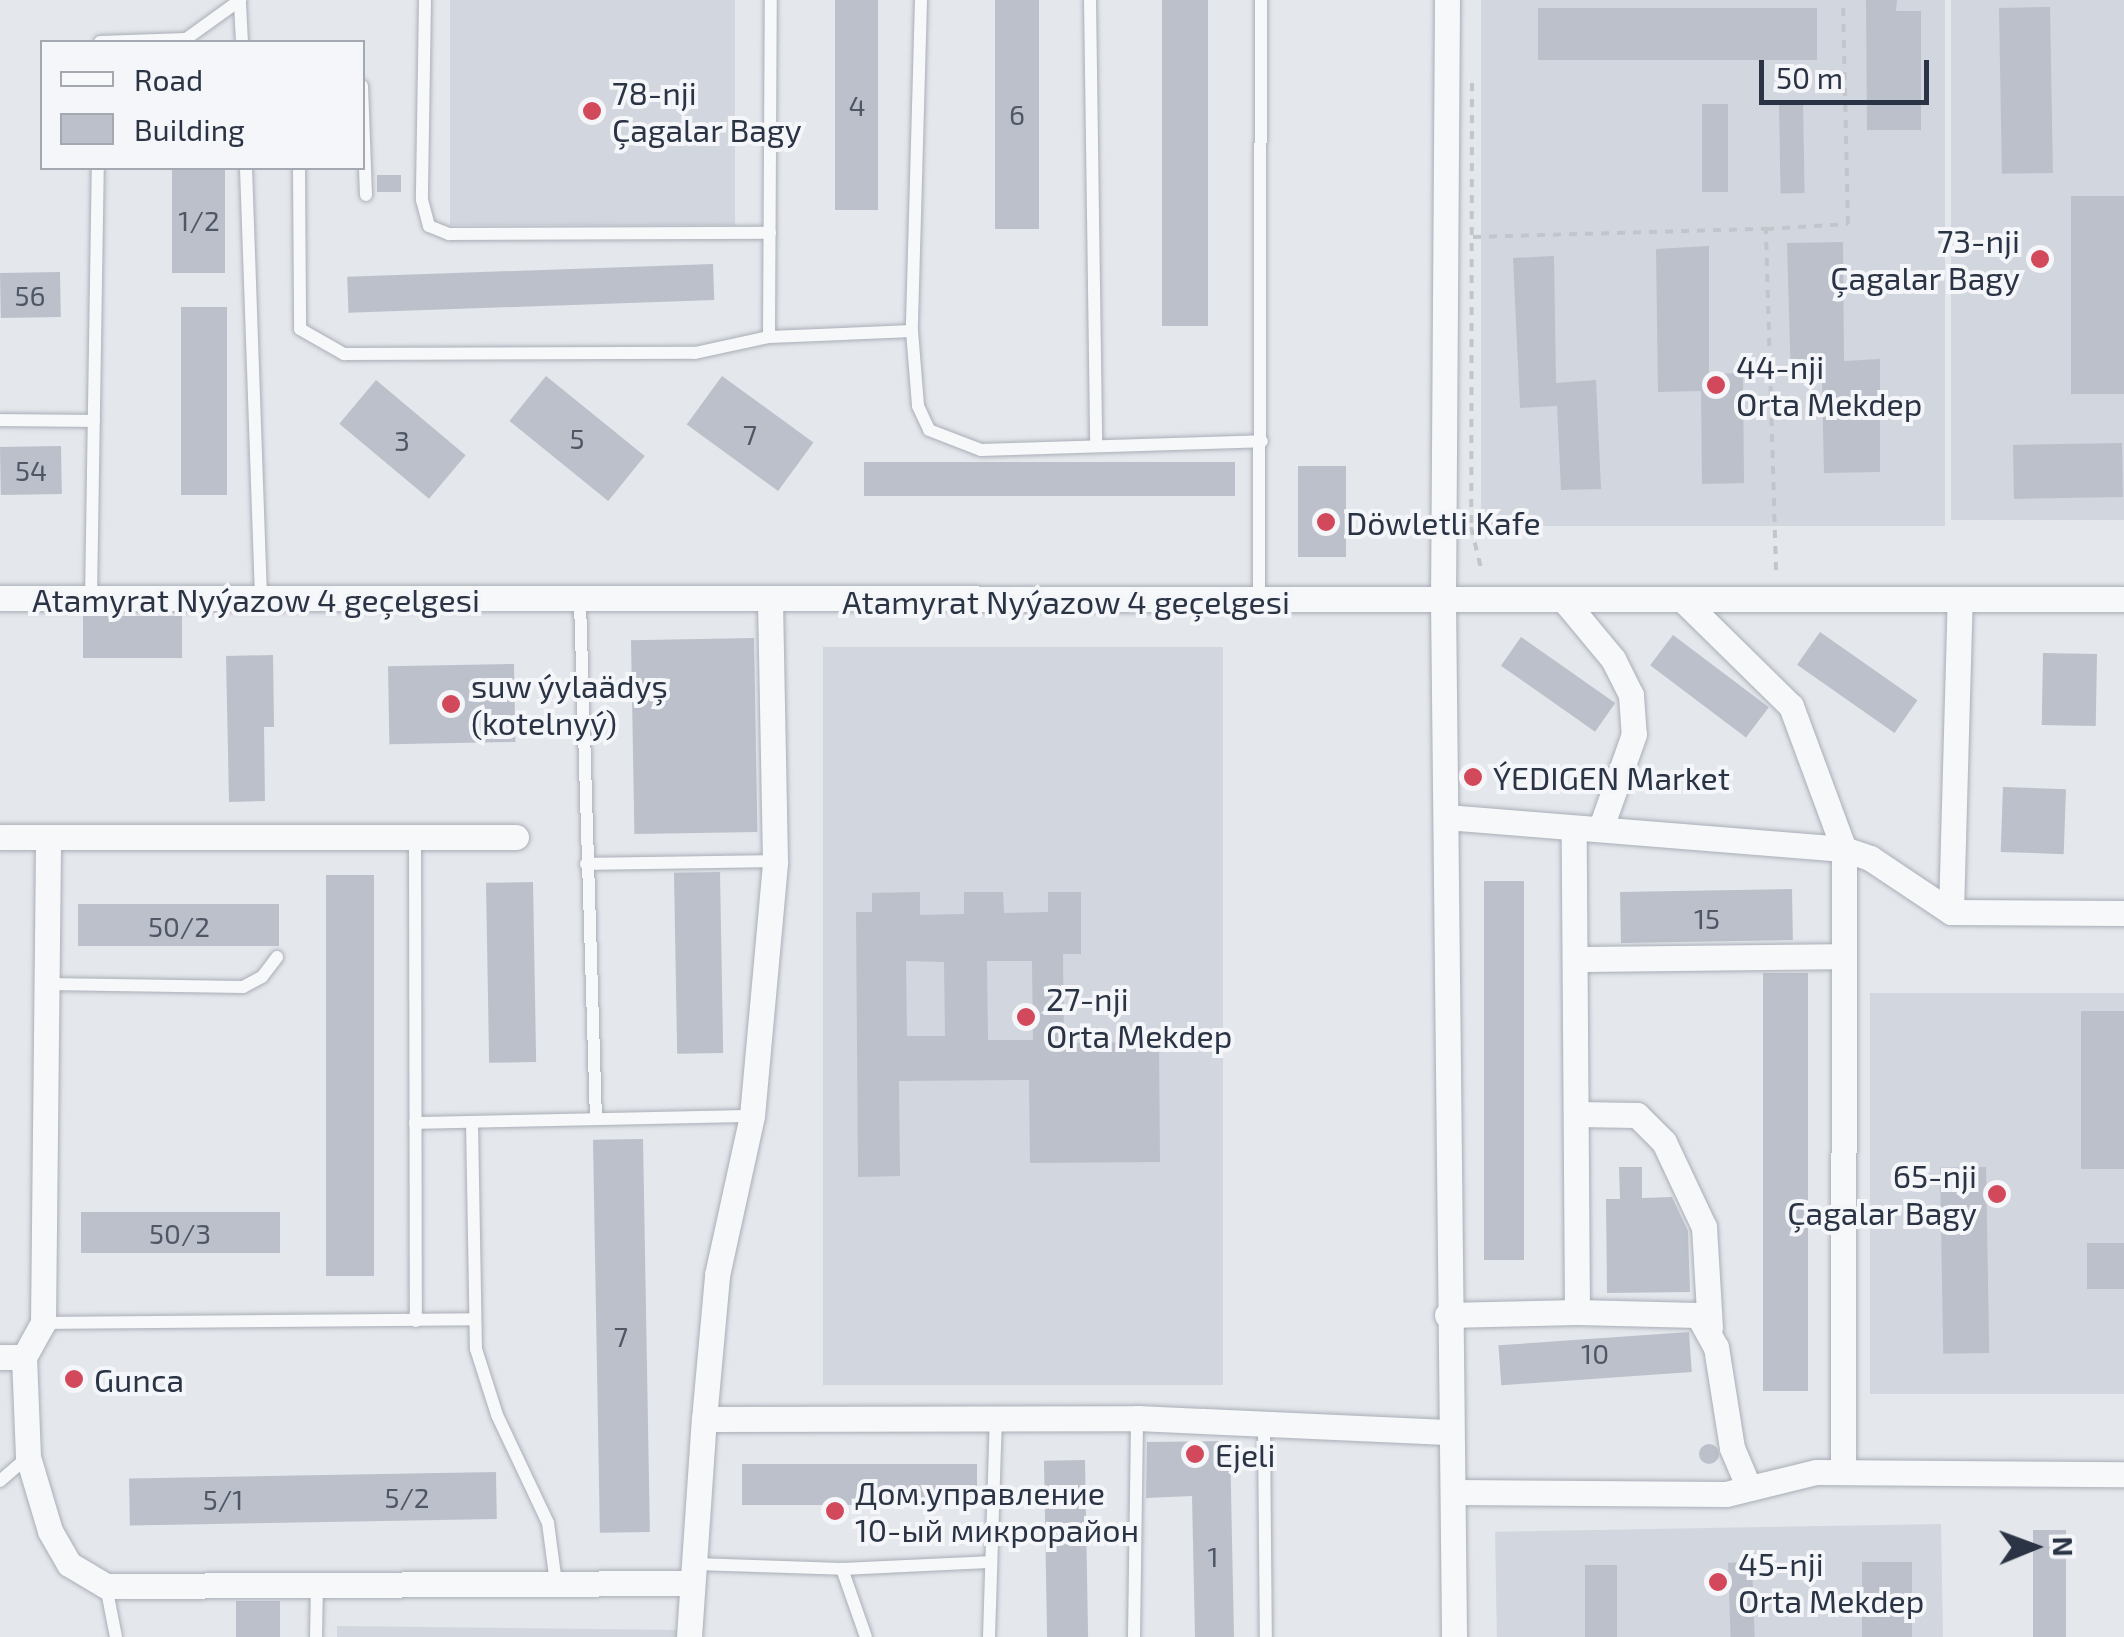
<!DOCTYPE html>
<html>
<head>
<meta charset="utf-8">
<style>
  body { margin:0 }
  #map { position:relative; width:2124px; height:1637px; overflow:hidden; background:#e4e7ec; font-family:"Exo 2",sans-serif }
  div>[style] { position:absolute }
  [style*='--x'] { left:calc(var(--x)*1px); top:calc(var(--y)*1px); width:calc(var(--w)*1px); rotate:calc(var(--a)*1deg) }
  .built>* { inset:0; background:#d2d6de; transform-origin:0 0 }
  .building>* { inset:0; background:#bbc0ca; transform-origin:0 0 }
  .round { border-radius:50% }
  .path>* { height:4px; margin-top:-2px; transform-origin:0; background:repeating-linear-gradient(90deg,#c2c5cb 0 8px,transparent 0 16px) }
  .roads { filter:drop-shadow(0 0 2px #a9aeb7) drop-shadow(0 0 2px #a9aeb7) }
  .service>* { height:12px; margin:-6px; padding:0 6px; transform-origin:6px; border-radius:6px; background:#f7f8fa }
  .minor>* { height:25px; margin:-12.5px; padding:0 12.5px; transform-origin:12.5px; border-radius:12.5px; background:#f7f8fa }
  .dots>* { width:28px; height:28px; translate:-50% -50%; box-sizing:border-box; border:5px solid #f4f6f9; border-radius:50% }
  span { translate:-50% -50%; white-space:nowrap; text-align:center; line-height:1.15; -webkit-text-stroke:8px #f4f6f9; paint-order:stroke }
  .number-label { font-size:28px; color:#4f5766 }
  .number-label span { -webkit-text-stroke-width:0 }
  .poi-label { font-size:32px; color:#2b3445 }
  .left { translate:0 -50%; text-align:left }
  .right { translate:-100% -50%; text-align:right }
  .street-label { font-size:32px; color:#2b3445 }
  .legend { position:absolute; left:40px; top:40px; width:325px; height:130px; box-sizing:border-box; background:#f4f6f9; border:2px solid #a4a8b1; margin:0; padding:12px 18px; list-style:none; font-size:30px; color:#2b3445 }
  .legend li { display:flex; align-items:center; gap:20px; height:50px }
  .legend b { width:50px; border:2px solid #a4a8b1 }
  .north { position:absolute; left:1984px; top:1497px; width:100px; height:100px; -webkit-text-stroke:8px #f4f6f9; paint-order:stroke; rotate:89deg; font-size:28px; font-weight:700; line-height:40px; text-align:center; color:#2b3445 }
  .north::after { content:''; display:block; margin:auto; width:35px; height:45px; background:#2b3445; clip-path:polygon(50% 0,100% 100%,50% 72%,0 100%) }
  .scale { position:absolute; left:1759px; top:60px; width:170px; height:45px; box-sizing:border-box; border:5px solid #2b3445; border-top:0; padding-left:12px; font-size:30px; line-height:35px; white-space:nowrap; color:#2b3445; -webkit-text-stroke:8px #f4f6f9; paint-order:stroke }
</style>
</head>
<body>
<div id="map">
  <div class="built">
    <div style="left:450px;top:0;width:285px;height:225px"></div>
    <div style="left:1481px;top:0;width:464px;height:526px"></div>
    <div style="left:1951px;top:0;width:173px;height:520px"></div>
    <div style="left:1223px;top:647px;width:738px;height:400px;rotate:90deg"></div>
    <div style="left:1870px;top:993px;width:254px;height:401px"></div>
    <div style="left:1941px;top:1524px;width:113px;height:446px;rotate:89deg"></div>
    <div style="clip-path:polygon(337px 1626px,685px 1630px,685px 1637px,337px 1637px)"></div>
  </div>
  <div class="building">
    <div style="left:835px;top:0;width:43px;height:210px"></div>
    <div style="left:995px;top:0;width:44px;height:229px"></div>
    <div style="left:1162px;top:0;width:46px;height:326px"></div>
    <div style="clip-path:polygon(1866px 0,1897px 0,1896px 11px,1921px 11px,1921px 130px,1867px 130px)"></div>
    <div style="left:2050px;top:7px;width:166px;height:51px;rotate:89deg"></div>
    <div style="left:1538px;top:8px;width:279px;height:52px"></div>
    <div style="left:1803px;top:102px;width:91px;height:24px;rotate:89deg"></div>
    <div style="left:1702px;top:104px;width:26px;height:88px"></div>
    <div style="left:172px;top:168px;width:53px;height:105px"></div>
    <div style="left:377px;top:175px;width:24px;height:17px"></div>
    <div style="left:2124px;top:196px;width:198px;height:53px;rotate:90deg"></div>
    <div style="clip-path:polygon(1843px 242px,1844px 361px,1880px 359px,1880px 472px,1824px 473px,1822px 381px,1791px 382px,1787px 243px)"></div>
    <div style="clip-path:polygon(1709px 246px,1709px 374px,1743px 373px,1744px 483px,1702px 484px,1701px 391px,1658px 392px,1656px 249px)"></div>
    <div style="clip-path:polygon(1554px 256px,1556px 383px,1596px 380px,1601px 489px,1561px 490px,1557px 406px,1520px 408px,1513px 258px)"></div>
    <div style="left:713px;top:264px;width:36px;height:366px;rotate:88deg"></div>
    <div style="left:60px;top:272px;width:45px;height:60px;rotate:89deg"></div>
    <div style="left:181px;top:307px;width:46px;height:188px"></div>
    <div style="left:546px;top:376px;width:127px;height:58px;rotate:39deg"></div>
    <div style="left:722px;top:376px;width:113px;height:60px;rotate:36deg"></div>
    <div style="left:376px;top:380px;width:117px;height:57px;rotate:40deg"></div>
    <div style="left:2122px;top:443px;width:54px;height:109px;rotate:89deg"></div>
    <div style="left:61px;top:446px;width:48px;height:61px;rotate:89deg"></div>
    <div style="left:1235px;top:462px;width:34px;height:371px;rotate:90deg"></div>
    <div style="left:1298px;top:466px;width:48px;height:91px"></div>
    <div style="left:83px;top:616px;width:99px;height:42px"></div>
    <div style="left:1820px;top:632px;width:119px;height:40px;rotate:35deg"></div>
    <div style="left:1673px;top:635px;width:120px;height:38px;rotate:37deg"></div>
    <div style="left:1521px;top:637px;width:115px;height:35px;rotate:35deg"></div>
    <div style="left:754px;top:638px;width:194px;height:123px;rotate:89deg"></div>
    <div style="left:2043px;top:653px;width:54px;height:72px;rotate:1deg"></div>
    <div style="clip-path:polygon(273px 655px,274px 727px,264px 727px,265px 801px,229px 802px,226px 656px)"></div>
    <div style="left:514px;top:664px;width:78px;height:126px;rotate:89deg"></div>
    <div style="left:2003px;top:787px;width:63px;height:65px;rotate:2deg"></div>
    <div style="left:720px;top:872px;width:181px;height:46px;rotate:89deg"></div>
    <div style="left:326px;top:875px;width:48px;height:401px"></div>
    <div style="left:1484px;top:881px;width:40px;height:379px"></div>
    <div style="left:533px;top:882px;width:180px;height:47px;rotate:89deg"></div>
    <div style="left:1792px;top:889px;width:51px;height:172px;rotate:89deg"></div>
    <div style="clip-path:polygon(evenodd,920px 892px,920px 915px,964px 914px,964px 892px,1003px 892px,1004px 913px,1048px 912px,1048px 892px,1081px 892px,1081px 954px,1063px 954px,1064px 1043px,1159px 1042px,1160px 1162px,1030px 1163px,1029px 1080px,899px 1081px,900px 1176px,858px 1177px,856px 912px,872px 912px,872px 893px,920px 892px,906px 961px,944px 962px,945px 1036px,907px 1036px,906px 961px,920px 892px,987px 961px,1032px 961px,1033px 1040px,988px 1040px,987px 961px)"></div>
    <div style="left:279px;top:904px;width:42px;height:201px;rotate:90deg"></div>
    <div style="left:1763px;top:973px;width:45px;height:418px"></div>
    <div style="left:2081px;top:1011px;width:43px;height:158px"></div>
    <div style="left:643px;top:1139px;width:393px;height:50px;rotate:89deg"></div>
    <div style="clip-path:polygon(1619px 1167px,1642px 1167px,1642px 1198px,1672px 1197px,1688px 1231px,1690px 1292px,1607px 1293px,1606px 1199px,1620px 1199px)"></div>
    <div style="left:1986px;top:1167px;width:186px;height:46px;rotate:89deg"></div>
    <div style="left:280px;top:1212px;width:41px;height:199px;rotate:90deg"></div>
    <div style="left:2087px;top:1243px;width:37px;height:46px"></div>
    <div style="left:1689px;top:1332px;width:40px;height:191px;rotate:86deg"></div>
    <div style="clip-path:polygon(1230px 1441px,1234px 1637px,1195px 1637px,1192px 1496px,1146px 1498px,1147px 1442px)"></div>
    <div class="round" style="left:1699px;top:1444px;width:20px;height:20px"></div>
    <div style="left:1085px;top:1460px;width:177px;height:41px;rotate:89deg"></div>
    <div style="left:977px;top:1464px;width:41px;height:235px;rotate:90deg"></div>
    <div style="left:496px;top:1472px;width:47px;height:367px;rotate:89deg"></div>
    <div style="left:2033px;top:1530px;width:33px;height:107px"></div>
    <div style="left:1752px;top:1562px;width:75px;height:24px;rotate:88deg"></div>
    <div style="left:1912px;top:1562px;width:75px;height:50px;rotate:90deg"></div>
    <div style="left:1585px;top:1565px;width:32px;height:72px"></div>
    <div style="left:280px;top:1601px;width:36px;height:44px;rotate:90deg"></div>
  </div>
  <div class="path">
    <div style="--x:1472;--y:83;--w:444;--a:90.1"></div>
    <div style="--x:1471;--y:527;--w:46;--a:76.3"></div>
    <div style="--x:1473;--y:237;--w:293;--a:-1.6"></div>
    <div style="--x:1776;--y:570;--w:341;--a:-91.7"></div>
    <div style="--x:1766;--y:229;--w:82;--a:-3.5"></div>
    <div style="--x:1848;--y:224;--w:224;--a:-91.3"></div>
  </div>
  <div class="roads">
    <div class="service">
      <div style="--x:425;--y:0;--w:200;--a:90.9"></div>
      <div style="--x:422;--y:200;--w:27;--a:75"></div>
      <div style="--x:429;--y:226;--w:22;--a:22"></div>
      <div style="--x:449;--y:234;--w:321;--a:-0.2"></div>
      <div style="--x:921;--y:0;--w:331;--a:91.6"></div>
      <div style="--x:912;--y:331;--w:75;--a:85.4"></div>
      <div style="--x:918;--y:406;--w:26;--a:65"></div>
      <div style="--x:929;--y:430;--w:56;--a:21"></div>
      <div style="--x:981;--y:450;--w:281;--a:-1.8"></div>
      <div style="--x:1090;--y:0;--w:446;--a:89.2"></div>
      <div style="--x:240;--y:4;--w:38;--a:87"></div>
      <div style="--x:100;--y:42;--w:86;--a:-2"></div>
      <div style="--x:186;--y:39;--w:67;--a:-35.8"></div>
      <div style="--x:362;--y:86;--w:109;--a:87.9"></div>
      <div style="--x:246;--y:168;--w:429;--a:88"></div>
      <div style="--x:299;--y:168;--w:161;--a:89.6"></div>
      <div style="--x:300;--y:329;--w:51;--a:29.6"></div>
      <div style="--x:344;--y:354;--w:351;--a:-0.2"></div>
      <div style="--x:695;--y:353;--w:76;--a:-12.2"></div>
      <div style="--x:769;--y:337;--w:143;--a:-2.4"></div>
      <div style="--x:769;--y:337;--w:337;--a:-89.7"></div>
      <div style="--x:0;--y:420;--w:94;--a:0.6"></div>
      <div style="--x:91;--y:599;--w:431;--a:-89.1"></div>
      <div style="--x:1259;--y:601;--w:601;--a:-89.81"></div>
      <div style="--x:580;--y:602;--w:517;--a:88.23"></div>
      <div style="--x:415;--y:837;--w:484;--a:89.9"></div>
      <div style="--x:586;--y:864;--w:189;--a:-0.9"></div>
      <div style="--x:47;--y:984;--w:196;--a:0.9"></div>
      <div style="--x:243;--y:987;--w:21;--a:-28"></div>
      <div style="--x:262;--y:977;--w:25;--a:-53"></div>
      <div style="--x:472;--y:1122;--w:227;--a:89"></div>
      <div style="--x:476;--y:1349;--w:69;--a:72.3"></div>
      <div style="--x:497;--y:1415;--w:119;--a:64.7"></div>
      <div style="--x:548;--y:1523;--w:61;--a:82.4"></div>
      <div style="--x:415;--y:1123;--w:337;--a:-1.2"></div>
      <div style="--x:43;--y:1323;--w:429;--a:-0.5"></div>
      <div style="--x:1264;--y:1427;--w:210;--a:89.5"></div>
      <div style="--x:0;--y:1481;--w:37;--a:-41"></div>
      <div style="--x:695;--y:1564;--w:147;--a:1.9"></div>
      <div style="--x:842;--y:1569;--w:146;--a:-2.7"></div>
      <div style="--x:842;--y:1569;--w:72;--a:70.6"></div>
      <div style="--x:106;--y:1586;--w:52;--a:78.9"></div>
      <div style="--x:316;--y:1637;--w:53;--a:-88.9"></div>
      <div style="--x:989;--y:1637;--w:218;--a:-88.2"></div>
      <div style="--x:1134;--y:1637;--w:219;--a:-89.2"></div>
    </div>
    <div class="minor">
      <div style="--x:1447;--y:0;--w:600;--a:90.38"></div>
      <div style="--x:1443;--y:600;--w:1037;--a:89.39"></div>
      <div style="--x:0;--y:598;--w:2124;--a:0.03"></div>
      <div style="--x:1564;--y:600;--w:77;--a:50.3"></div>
      <div style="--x:1613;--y:659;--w:40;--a:63.4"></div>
      <div style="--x:1631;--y:695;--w:39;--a:86"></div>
      <div style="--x:1634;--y:734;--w:99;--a:109.5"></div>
      <div style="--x:1683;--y:600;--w:151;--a:44.5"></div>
      <div style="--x:1791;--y:706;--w:153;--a:69.7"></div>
      <div style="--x:1844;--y:849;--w:623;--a:90.09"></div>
      <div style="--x:1446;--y:817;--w:399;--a:4.6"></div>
      <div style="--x:1844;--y:849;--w:28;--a:19"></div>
      <div style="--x:1870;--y:858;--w:97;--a:33.7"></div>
      <div style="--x:1951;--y:912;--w:173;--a:0.3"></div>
      <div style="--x:0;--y:837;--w:516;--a:0"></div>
      <div style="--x:1951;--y:912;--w:313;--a:-88.4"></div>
      <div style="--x:1575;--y:959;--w:269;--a:-0.6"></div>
      <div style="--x:1576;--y:1114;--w:61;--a:0.9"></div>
      <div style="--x:1637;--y:1115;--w:38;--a:45"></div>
      <div style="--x:1664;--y:1142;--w:94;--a:64.8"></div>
      <div style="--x:1704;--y:1227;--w:101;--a:86.6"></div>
      <div style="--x:1577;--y:1312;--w:121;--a:1.4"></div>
      <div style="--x:1698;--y:1315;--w:37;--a:61"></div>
      <div style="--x:1716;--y:1347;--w:102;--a:81"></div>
      <div style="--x:1732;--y:1448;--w:43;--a:67"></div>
      <div style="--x:1447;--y:1315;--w:130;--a:-1.3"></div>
      <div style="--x:1577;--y:1312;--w:484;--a:-90.4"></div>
      <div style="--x:0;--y:1357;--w:24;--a:0"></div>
      <div style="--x:24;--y:1357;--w:100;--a:87.7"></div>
      <div style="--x:28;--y:1457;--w:77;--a:73.4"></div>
      <div style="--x:50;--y:1531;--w:38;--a:60"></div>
      <div style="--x:69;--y:1564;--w:43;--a:30.7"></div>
      <div style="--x:106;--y:1586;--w:584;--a:-0.29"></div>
      <div style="--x:24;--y:1357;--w:39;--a:-61"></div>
      <div style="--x:43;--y:1323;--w:486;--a:-89.4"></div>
      <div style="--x:704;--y:1419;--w:145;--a:-84.8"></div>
      <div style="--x:717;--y:1275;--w:163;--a:-77.6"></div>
      <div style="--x:752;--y:1116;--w:256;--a:-84.8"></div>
      <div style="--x:775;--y:861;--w:259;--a:-91.1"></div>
      <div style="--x:1453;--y:1492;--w:273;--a:0.4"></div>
      <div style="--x:1726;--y:1494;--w:93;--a:-13.7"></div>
      <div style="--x:1816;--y:1472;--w:308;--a:0.4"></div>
      <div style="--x:689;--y:1637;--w:219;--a:-86.1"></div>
      <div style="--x:704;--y:1419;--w:433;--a:-0.1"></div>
      <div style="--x:1137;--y:1418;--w:310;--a:2.6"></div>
    </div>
  </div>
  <div class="dots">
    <div style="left:592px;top:111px;background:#d1495b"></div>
    <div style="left:2040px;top:259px;background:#d1495b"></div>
    <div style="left:1716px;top:385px;background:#d1495b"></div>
    <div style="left:1326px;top:522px;background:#d1495b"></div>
    <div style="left:451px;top:704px;background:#d1495b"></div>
    <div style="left:1473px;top:777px;background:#d1495b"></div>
    <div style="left:1026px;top:1017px;background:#d1495b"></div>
    <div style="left:1997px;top:1194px;background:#d1495b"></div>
    <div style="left:74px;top:1379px;background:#d1495b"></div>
    <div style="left:1195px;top:1454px;background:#d1495b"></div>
    <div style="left:835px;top:1511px;background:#d1495b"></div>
    <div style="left:1718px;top:1582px;background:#d1495b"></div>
  </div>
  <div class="number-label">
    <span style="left:857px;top:105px">4</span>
    <span style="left:1017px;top:114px">6</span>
    <span style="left:199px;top:220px">1/2</span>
    <span style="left:30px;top:295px">56</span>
    <span style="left:750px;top:434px">7</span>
    <span style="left:577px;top:438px">5</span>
    <span style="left:402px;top:440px">3</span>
    <span style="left:31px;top:470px">54</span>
    <span style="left:1707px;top:918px">15</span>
    <span style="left:179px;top:926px">50/2</span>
    <span style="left:180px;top:1233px">50/3</span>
    <span style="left:621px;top:1336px">7</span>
    <span style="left:1595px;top:1353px">10</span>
    <span style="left:407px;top:1497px">5/2</span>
    <span style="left:223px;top:1499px">5/1</span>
    <span style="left:1213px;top:1556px">1</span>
  </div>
  <div class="poi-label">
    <span class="left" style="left:612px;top:111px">78-nji<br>Çagalar Bagy</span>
    <span class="right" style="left:2020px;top:259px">73-nji<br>Çagalar Bagy</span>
    <span class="left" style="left:1736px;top:385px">44-nji<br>Orta Mekdep</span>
    <span class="left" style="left:1346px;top:522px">Döwletli Kafe</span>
    <span class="left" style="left:471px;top:704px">suw ýylaädyş<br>(kotelnyý)</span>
    <span class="left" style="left:1493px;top:777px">ÝEDIGEN Market</span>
    <span class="left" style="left:1046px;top:1017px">27-nji<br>Orta Mekdep</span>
    <span class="right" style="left:1977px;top:1194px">65-nji<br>Çagalar Bagy</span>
    <span class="left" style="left:94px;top:1379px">Gunca</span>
    <span class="left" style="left:1215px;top:1454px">Ejeli</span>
    <span class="left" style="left:855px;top:1511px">Дом.управление<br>10-ый микрорайон</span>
    <span class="left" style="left:1738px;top:1582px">45-nji<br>Orta Mekdep</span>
  </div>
  <div class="street-label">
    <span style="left:256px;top:599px">Atamyrat Nyýazow 4 geçelgesi</span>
    <span style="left:1066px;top:601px">Atamyrat Nyýazow 4 geçelgesi</span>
  </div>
  <ul class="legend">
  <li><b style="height:12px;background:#f7f8fa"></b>Road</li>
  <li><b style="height:28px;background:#bbc0ca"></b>Building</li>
  </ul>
  <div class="north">N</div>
  <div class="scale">50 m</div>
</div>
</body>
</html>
